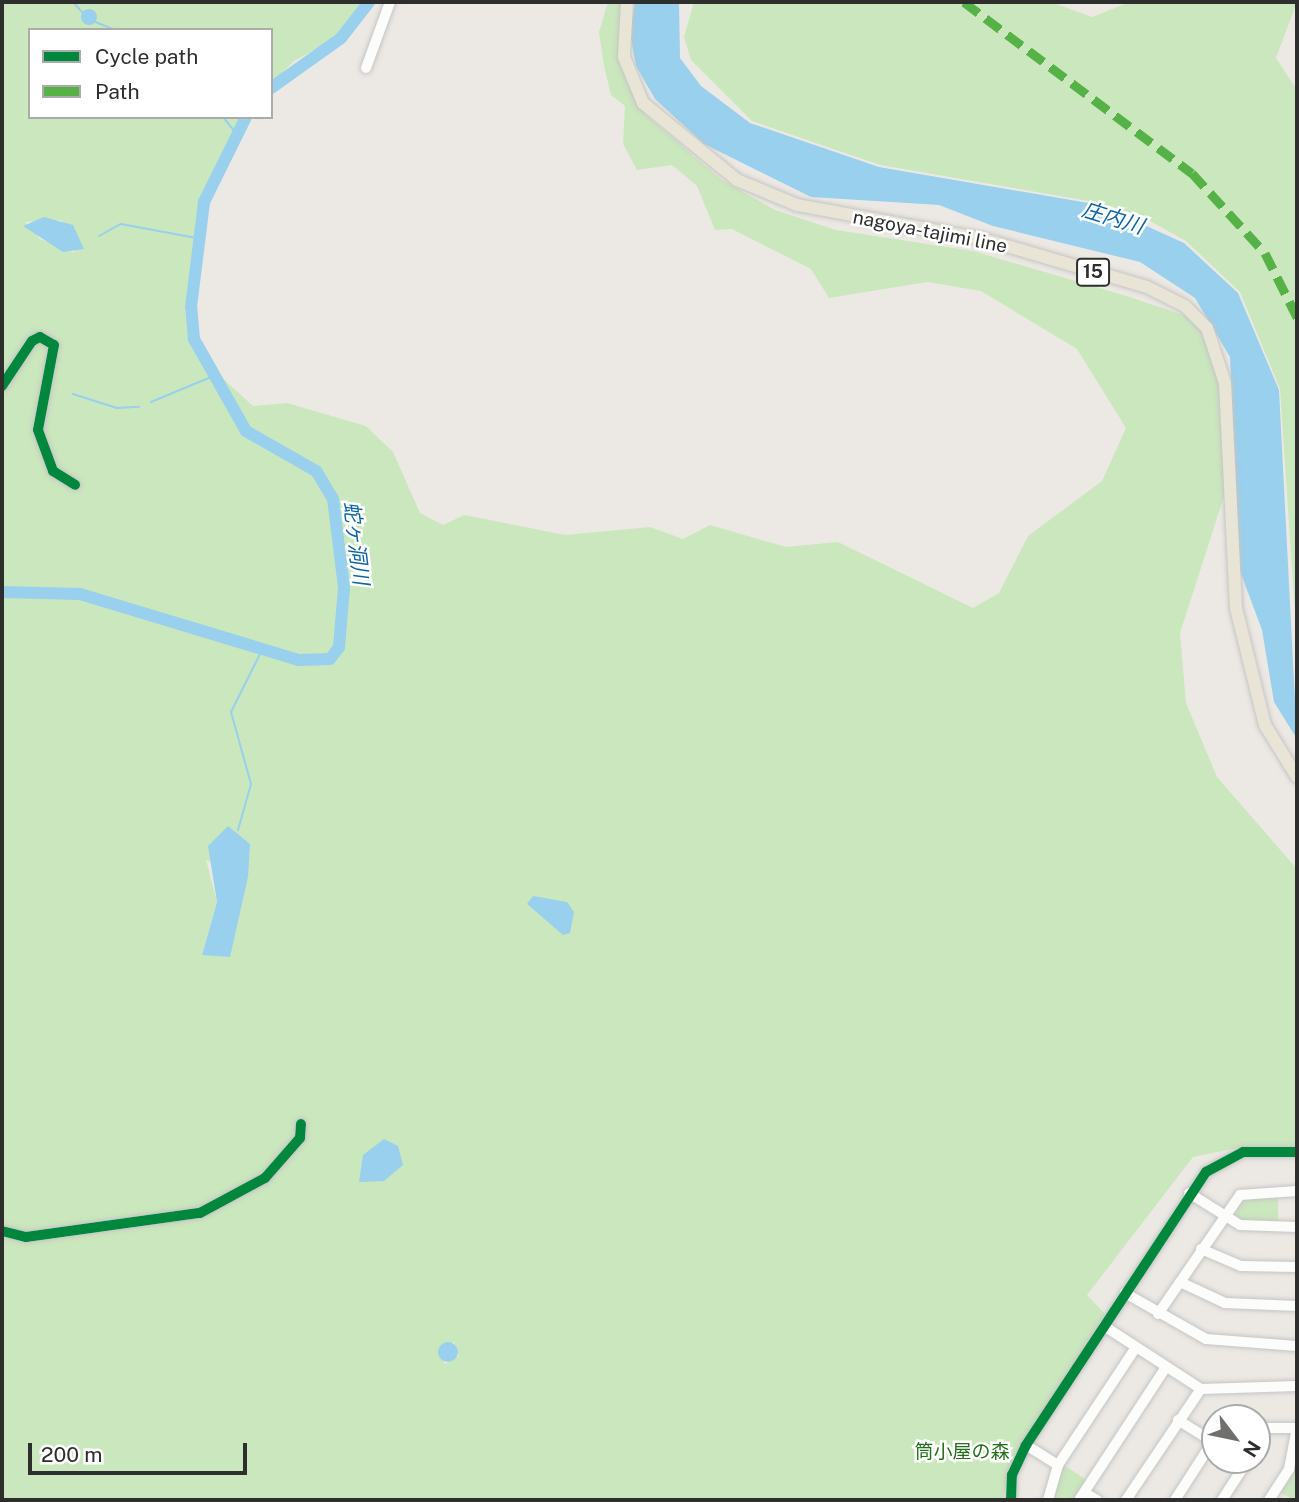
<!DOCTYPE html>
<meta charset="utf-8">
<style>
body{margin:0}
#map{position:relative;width:1299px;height:1502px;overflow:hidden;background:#ece9e4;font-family:"Public Sans","Noto Sans JP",sans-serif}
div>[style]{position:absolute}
.green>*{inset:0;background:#cbe7bd}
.water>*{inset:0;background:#98d0ed}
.round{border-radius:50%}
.stream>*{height:2px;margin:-1px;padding:0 1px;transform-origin:1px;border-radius:1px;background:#98d0ed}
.river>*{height:12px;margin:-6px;padding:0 6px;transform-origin:6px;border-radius:6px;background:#98d0ed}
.roads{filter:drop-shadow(0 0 2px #c5c5c5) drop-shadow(0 0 2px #c5c5c5)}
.minor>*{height:10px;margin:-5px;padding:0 5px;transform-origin:5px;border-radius:5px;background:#fcfcfb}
.major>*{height:12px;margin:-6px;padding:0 6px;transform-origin:6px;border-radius:6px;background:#e8e5d6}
.quiet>*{height:9px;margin-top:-4.5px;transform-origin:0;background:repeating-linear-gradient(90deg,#56b246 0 18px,transparent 0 27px)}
.cycleway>*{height:10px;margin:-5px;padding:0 5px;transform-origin:5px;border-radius:5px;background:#00873e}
span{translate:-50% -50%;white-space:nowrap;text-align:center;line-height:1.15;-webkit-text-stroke:5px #fff;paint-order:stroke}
.shield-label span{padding:2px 5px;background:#fff;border:2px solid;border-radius:5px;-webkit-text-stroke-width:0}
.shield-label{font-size:18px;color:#2e2e2e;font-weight:700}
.street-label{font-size:19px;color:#2e2e2e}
.park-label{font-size:19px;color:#256e1a}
.water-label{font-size:21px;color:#0c64a4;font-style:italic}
.frame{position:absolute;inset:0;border:4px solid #2e2e2e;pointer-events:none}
.legend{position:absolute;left:28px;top:28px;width:245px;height:91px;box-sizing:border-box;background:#fff;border:2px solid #ababab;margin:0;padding:9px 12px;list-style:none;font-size:21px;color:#2e2e2e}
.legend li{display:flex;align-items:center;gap:14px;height:35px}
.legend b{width:35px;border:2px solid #ababab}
.north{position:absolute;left:1201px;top:1404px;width:70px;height:70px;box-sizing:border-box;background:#fff;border:2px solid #ababab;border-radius:50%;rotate:122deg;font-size:19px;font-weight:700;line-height:28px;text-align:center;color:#2e2e2e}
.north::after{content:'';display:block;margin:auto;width:24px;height:32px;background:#706f6e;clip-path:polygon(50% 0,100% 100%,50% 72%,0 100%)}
.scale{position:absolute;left:28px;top:1443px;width:219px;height:32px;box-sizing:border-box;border:4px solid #2e2e2e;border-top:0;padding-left:9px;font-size:21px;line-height:24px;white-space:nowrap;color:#2e2e2e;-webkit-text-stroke:5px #fff;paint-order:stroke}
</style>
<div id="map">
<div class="green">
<div style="clip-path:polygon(evenodd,2px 2px,364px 2px,338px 37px,294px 61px,271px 84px,271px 30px,30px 30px,30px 117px,243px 117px,201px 197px,185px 308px,195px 353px,253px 406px,287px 403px,366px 426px,393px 452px,420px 513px,443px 525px,464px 515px,565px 535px,650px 527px,683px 539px,710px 525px,786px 547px,838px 542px,973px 608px,999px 593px,1028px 536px,1102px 481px,1126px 428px,1077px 349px,981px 291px,927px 282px,829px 298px,811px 269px,732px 229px,715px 230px,697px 186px,672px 165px,637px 170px,623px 144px,625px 106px,611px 95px,604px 66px,599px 32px,608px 2px,621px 2px,619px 60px,646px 115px,722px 180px,775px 210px,836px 230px,973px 251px,1130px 297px,1189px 317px,1210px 342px,1219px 366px,1226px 490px,1180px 633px,1186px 703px,1217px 777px,1297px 869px,1297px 1147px,1242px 1147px,1193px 1157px,1087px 1295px,1105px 1314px,1013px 1459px,1002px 1500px,2px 1500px,2px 2px,62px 220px,75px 253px,40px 239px,25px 222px,62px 220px,2px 2px,206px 860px,248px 877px,224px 956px,202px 954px,217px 902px,206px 860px,2px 2px,454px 1342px,459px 1356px,445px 1364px,439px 1350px,454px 1342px)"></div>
<div style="clip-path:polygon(694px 2px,1051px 2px,1092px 17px,1130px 2px,1297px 2px,1276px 58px,1297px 90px,1297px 643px,1280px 389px,1240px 292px,1186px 241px,1141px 216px,1100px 203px,880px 165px,752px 121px,691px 60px,684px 37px)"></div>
<div style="clip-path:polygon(1255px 1196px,1278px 1197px,1278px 1222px,1234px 1220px,1240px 1202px)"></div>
<div style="clip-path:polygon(1297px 1459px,1297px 1500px,1294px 1500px,1281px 1493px)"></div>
<div style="clip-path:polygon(1064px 1465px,1088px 1481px,1073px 1500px,1052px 1500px)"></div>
</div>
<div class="water">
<div style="clip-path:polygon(635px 2px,679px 2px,680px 58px,701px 86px,750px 123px,879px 167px,1100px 205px,1184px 243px,1238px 293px,1279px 390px,1297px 739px,1274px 702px,1262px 630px,1240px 571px,1230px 357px,1195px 298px,1140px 262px,993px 226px,939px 205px,811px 197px,704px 144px,655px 99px,636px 66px,630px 33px)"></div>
<div class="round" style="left:81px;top:9px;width:16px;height:16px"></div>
<div style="clip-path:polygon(44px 217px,73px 225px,84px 249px,63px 252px,23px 226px)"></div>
<div style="clip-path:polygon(228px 826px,250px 844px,248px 877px,230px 957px,202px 955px,217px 902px,208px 846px)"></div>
<div style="clip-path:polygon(533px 896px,567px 902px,574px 912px,570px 933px,563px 935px,527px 904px)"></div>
<div style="clip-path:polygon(384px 1139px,398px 1146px,403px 1165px,384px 1181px,359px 1182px,363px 1155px)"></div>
<div class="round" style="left:438px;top:1342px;width:20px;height:20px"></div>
</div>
<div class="stream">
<div style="left:73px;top:2px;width:15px;rotate:48deg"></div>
<div style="left:93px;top:21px;width:24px;rotate:22deg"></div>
<div style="left:223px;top:117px;width:21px;rotate:51deg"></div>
<div style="left:99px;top:236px;width:25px;rotate:-29deg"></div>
<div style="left:121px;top:224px;width:82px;rotate:10.5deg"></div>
<div style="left:73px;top:394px;width:46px;rotate:17.7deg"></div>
<div style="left:117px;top:408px;width:22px;rotate:-3deg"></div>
<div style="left:151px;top:402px;width:65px;rotate:-22.6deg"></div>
<div style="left:238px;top:830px;width:48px;rotate:-74.2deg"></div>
<div style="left:251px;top:784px;width:75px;rotate:-105.5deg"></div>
<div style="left:231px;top:712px;width:67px;rotate:-63.4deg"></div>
</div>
<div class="river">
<div style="left:271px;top:88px;width:86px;rotate:-35.5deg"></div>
<div style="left:341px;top:38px;width:46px;rotate:-52.1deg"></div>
<div style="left:2px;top:592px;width:78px;rotate:1.5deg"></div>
<div style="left:80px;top:594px;width:229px;rotate:16.8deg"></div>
<div style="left:299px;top:660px;width:31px;rotate:-2deg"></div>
<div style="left:330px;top:659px;width:15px;rotate:-53deg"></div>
<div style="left:339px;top:647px;width:60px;rotate:-85.2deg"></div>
<div style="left:344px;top:587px;width:89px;rotate:-97.1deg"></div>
<div style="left:333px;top:499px;width:33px;rotate:-121deg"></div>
<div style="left:316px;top:471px;width:81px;rotate:-150.3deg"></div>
<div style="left:246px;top:431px;width:106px;rotate:-119.5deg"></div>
<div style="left:194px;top:339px;width:32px;rotate:-95deg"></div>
<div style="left:191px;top:307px;width:106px;rotate:-82.9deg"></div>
<div style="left:204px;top:202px;width:95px;rotate:-63.7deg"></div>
</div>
<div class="roads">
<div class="minor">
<div style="left:366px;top:68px;width:70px;rotate:-70deg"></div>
<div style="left:2px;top:386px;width:54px;rotate:-56.3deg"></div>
<div style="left:32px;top:341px;width:9px;rotate:-27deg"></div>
<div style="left:40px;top:337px;width:16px;rotate:30deg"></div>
<div style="left:54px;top:345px;width:86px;rotate:100.7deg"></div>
<div style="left:38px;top:430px;width:44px;rotate:69.9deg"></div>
<div style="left:53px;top:471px;width:26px;rotate:32deg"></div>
<div style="left:1189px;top:1193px;width:60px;rotate:32.1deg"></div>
<div style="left:1240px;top:1225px;width:57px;rotate:2deg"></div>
<div style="left:2px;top:1231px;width:25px;rotate:14deg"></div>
<div style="left:26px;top:1237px;width:176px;rotate:-7.9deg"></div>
<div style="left:200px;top:1213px;width:74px;rotate:-28.3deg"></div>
<div style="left:265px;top:1178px;width:53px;rotate:-48.8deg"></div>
<div style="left:300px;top:1138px;width:14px;rotate:-86deg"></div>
<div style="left:1201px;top:1249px;width:43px;rotate:23deg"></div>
<div style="left:1241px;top:1266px;width:56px;rotate:1deg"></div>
<div style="left:1180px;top:1282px;width:50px;rotate:25deg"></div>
<div style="left:1225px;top:1303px;width:72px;rotate:2.4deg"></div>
<div style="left:1125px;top:1293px;width:93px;rotate:29.6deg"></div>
<div style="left:1206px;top:1339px;width:91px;rotate:4.4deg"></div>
<div style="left:1158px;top:1314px;width:145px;rotate:-55.4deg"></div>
<div style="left:1240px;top:1195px;width:57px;rotate:-4deg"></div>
<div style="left:1104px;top:1326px;width:116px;rotate:33deg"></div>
<div style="left:1178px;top:1420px;width:41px;rotate:32.2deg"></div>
<div style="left:1257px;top:1428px;width:38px"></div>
<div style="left:1026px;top:1445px;width:38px;rotate:32deg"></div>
<div style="left:1085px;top:1493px;width:14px;rotate:30deg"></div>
<div style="left:1011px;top:1500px;width:25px;rotate:-88deg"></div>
<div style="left:1012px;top:1475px;width:33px;rotate:-65deg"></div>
<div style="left:1026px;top:1445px;width:327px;rotate:-56.6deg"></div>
<div style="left:1206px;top:1172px;width:42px;rotate:-28.4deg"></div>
<div style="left:1243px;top:1152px;width:54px"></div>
<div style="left:1048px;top:1500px;width:36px;rotate:-74deg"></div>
<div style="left:1058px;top:1465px;width:141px;rotate:-56.5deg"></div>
<div style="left:1079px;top:1500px;width:159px;rotate:-56.8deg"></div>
<div style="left:1126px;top:1500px;width:134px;rotate:-56deg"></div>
<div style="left:1201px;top:1389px;width:96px;rotate:-1.8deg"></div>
<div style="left:1175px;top:1500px;width:74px;rotate:-57.2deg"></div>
<div style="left:1222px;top:1500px;width:48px;rotate:-57deg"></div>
<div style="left:1269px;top:1500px;width:37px;rotate:-57deg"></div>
<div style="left:1289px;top:1469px;width:42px;rotate:-79deg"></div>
</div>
<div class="major">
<div style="left:627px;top:2px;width:55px;rotate:93.1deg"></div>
<div style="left:624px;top:57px;width:50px;rotate:67.6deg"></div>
<div style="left:643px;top:103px;width:122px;rotate:39.3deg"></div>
<div style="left:737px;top:180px;width:65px;rotate:22.6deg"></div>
<div style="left:797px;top:205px;width:189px;rotate:10.4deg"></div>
<div style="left:983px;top:239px;width:171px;rotate:16.3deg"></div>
<div style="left:1147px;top:287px;width:42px;rotate:26.6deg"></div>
<div style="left:1185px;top:306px;width:31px;rotate:45deg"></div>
<div style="left:1207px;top:328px;width:58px;rotate:71.9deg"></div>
<div style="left:1225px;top:383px;width:225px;rotate:87.2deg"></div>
<div style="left:1236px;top:608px;width:121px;rotate:76.1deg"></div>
<div style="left:1265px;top:725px;width:61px;rotate:58.4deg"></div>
</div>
</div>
<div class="quiet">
<div style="left:964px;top:2px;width:285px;rotate:36.9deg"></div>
<div style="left:1192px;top:173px;width:108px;rotate:47.6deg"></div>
<div style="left:1265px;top:253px;width:72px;rotate:63.4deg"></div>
</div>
<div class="cycleway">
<div style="left:2px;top:386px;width:54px;rotate:-56.3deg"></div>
<div style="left:32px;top:341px;width:9px;rotate:-27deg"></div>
<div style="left:40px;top:337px;width:16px;rotate:30deg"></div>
<div style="left:54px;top:345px;width:86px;rotate:100.7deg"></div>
<div style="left:38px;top:430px;width:44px;rotate:69.9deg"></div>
<div style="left:53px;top:471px;width:26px;rotate:32deg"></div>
<div style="left:2px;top:1231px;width:25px;rotate:14deg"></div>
<div style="left:26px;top:1237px;width:176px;rotate:-7.9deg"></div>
<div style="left:200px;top:1213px;width:74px;rotate:-28.3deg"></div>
<div style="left:265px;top:1178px;width:53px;rotate:-48.8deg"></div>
<div style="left:300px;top:1138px;width:14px;rotate:-86deg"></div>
<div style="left:1011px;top:1500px;width:25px;rotate:-88deg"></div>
<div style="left:1012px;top:1475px;width:33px;rotate:-65deg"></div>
<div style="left:1026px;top:1445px;width:327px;rotate:-56.6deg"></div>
<div style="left:1206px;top:1172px;width:42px;rotate:-28.4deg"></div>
<div style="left:1243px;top:1152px;width:54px"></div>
</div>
<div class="shield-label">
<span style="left:1093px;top:272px">15</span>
</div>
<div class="street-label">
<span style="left:930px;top:232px;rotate:11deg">nagoya-tajimi line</span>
</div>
<div class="park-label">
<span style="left:962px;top:1452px">筒小屋の森</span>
</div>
<div class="water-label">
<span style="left:1113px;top:218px;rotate:17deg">庄内川</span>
<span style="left:356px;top:543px;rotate:83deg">蛇ヶ洞川</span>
</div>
<div class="frame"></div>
<ul class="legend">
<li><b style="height:9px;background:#00873e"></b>Cycle path</li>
<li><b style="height:9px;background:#56b246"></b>Path</li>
</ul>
<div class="north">N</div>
<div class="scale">200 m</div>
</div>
